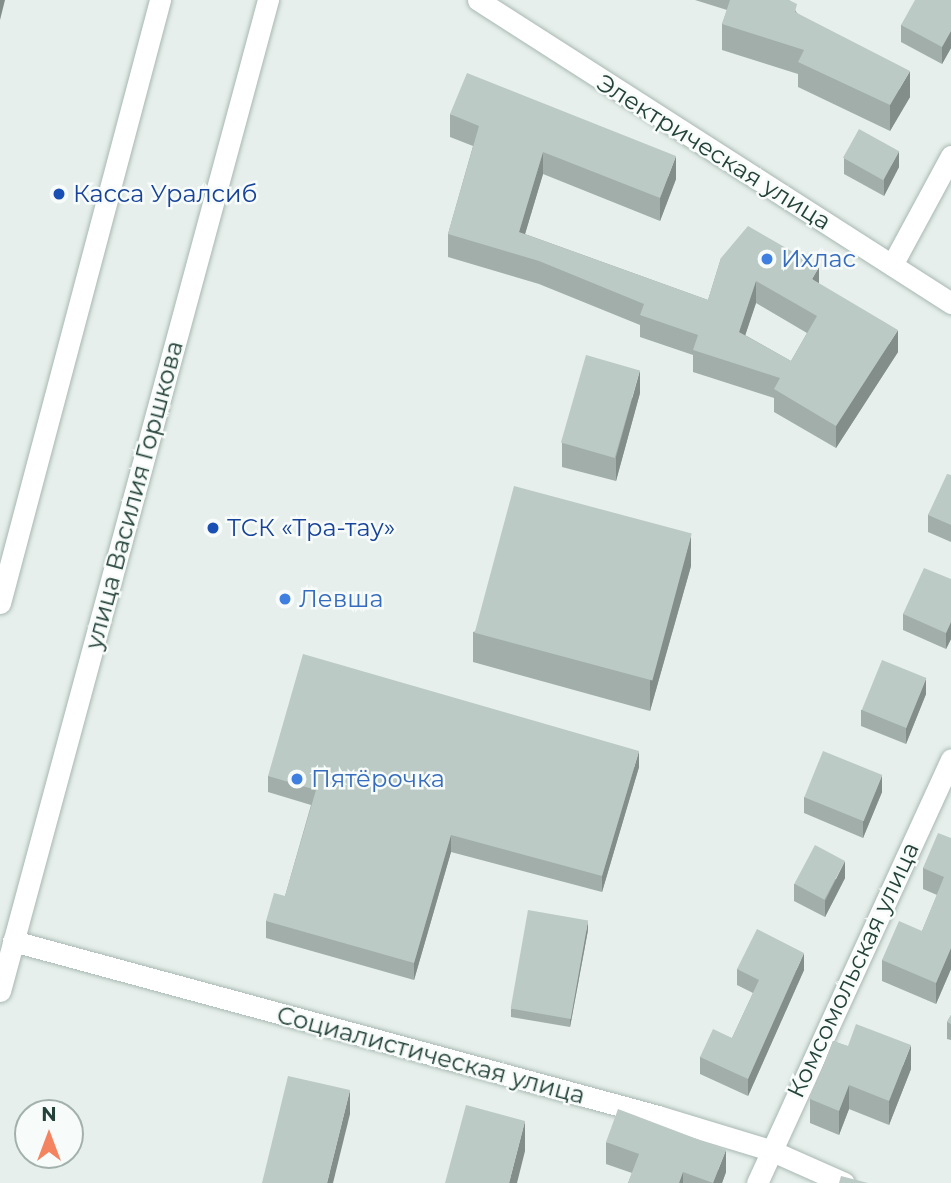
<!DOCTYPE html>
<meta charset="utf-8">
<style>
body{margin:0}
#map{position:relative;width:951px;height:1183px;overflow:hidden;background:#e6efeb;font-family:Montserrat,sans-serif}
div>[style]{position:absolute}
.roads{filter:drop-shadow(0 0 2px #a8b8b2) drop-shadow(0 0 2px #a8b8b2)}
.minor>*{height:21px;margin:-10.5px;padding:0 10.5px;transform-origin:10.5px;border-radius:10.5px;background:#fff}
.secondary>*{height:21px;margin:-10.5px;padding:0 10.5px;transform-origin:10.5px;border-radius:10.5px;background:#fff}
.wall>*{inset:0;background:#a1aea9}
.shaded-wall>*{inset:0;background:#838d89}
.building>*{inset:0;background:#bbcac4;transform-origin:0 0}
.dots>*{width:19px;height:19px;translate:-50% -50%;box-sizing:border-box;border:4px solid #f7fbf9;border-radius:50%}
span{translate:-50% -50%;white-space:nowrap;text-align:center;line-height:1.15;-webkit-text-stroke:5px #f7fbf9;paint-order:stroke}
.street-label{font-size:24px;color:#24423a}
.transit-label{font-size:24px;color:#164399}
.left{translate:0 -50%;text-align:left}
.shop-label{font-size:24px;color:#366cbe}
.north{position:absolute;left:14px;top:1099px;width:70px;height:70px;box-sizing:border-box;background:#f7fbf9;border:2px solid #a3b1ad;border-radius:50%;rotate:0deg;font-size:19px;font-weight:700;line-height:28px;text-align:center;color:#24423a}
.north::after{content:'';display:block;margin:auto;width:24px;height:32px;background:#f4845f;clip-path:polygon(50% 0,100% 100%,50% 72%,0 100%)}
</style>
<div id="map">
<div class="roads">
<div class="minor">
<div style="left:892px;top:265px;width:124px;rotate:-61.6deg"></div>
<div style="left:13px;top:941px;width:668px;rotate:15.18deg"></div>
<div style="left:658px;top:1116px;width:117px;rotate:16.9deg"></div>
<div style="left:770px;top:1150px;width:81px;rotate:24deg"></div>
<div style="left:757px;top:1183px;width:466px;rotate:-65.4deg"></div>
</div>
<div class="secondary">
<div style="left:478px;top:0;width:562px;rotate:32.64deg"></div>
<div style="left:0;top:603px;width:624px;rotate:-75.14deg"></div>
<div style="left:0;top:991px;width:1027px;rotate:-74.87deg"></div>
</div>
</div>
<div class="wall">
<div style="clip-path:polygon(695px 0,789px 0,797px 13px,910px 97px,890px 131px,798px 87px,798px 74px,722px 50px,722px 24px,727px 10px)"></div>
<div style="clip-path:polygon(951px 0,951px 48px,942px 64px,901px 42px,901px 25px)"></div>
<div style="clip-path:polygon(evenodd,450px 114px,676px 179px,660px 221px,543px 174px,525px 234px,708px 300px,721px 258px,819px 284px,898px 352px,836px 448px,774px 412px,774px 398px,693px 372px,693px 355px,640px 337px,640px 325px,539px 284px,448px 257px,448px 234px,473px 146px,450px 137px,450px 114px,756px 303px,807px 333px,791px 361px,745px 335px,756px 303px)"></div>
<div style="clip-path:polygon(844px 158px,899px 167px,884px 196px,844px 174px)"></div>
<div style="clip-path:polygon(640px 393px,616px 481px,562px 467px,562px 443px)"></div>
<div style="clip-path:polygon(951px 475px,951px 542px,928px 532px,928px 515px)"></div>
<div style="clip-path:polygon(691px 566px,650px 711px,473px 662px,473px 632px)"></div>
<div style="clip-path:polygon(951px 579px,951px 639px,946px 649px,903px 630px,903px 614px)"></div>
<div style="clip-path:polygon(926px 694px,906px 744px,861px 726px,861px 710px)"></div>
<div style="clip-path:polygon(639px 767px,602px 892px,451px 852px,414px 980px,266px 938px,266px 921px,285px 896px,311px 805px,268px 792px,268px 776px)"></div>
<div style="clip-path:polygon(882px 792px,863px 838px,804px 813px,804px 797px)"></div>
<div style="clip-path:polygon(951px 838px,951px 969px,936px 1004px,882px 981px,882px 960px,922px 931px,937px 895px,923px 889px,923px 868px)"></div>
<div style="clip-path:polygon(845px 878px,825px 917px,794px 901px,794px 884px)"></div>
<div style="clip-path:polygon(588px 930px,570px 1027px,511px 1017px,511px 1009px)"></div>
<div style="clip-path:polygon(737px 969px,804px 970px,748px 1096px,700px 1074px,700px 1057px,732px 1038px,753px 993px,737px 985px)"></div>
<div style="clip-path:polygon(951px 1015px,951px 1040px,947px 1039px,947px 1022px)"></div>
<div style="clip-path:polygon(833px 1041px,911px 1069px,889px 1125px,849px 1109px,839px 1135px,810px 1123px,810px 1099px)"></div>
<div style="clip-path:polygon(606px 1142px,726px 1172px,722px 1183px,628px 1183px,632px 1173px,606px 1164px)"></div>
</div>
<div class="shaded-wall">
<div style="clip-path:polygon(0 0,5px 0,0 20px)"></div>
<div style="clip-path:polygon(951px 31px,951px 48px,942px 64px,942px 47px)"></div>
<div style="clip-path:polygon(910px 71px,910px 97px,890px 131px,890px 105px)"></div>
<div style="clip-path:polygon(899px 151px,899px 167px,884px 196px,884px 179px)"></div>
<div style="clip-path:polygon(543px 152px,543px 174px,519px 254px,519px 232px)"></div>
<div style="clip-path:polygon(676px 156px,676px 179px,660px 221px,660px 198px)"></div>
<div style="clip-path:polygon(819px 267px,819px 289px,812px 279px)"></div>
<div style="clip-path:polygon(756px 281px,756px 303px,739px 354px,739px 332px)"></div>
<div style="clip-path:polygon(898px 330px,898px 352px,836px 448px,836px 426px)"></div>
<div style="clip-path:polygon(640px 370px,640px 393px,616px 481px,616px 457px)"></div>
<div style="clip-path:polygon(691px 535px,691px 566px,650px 711px,650px 681px)"></div>
<div style="clip-path:polygon(951px 622px,951px 639px,946px 649px,946px 633px)"></div>
<div style="clip-path:polygon(926px 678px,926px 694px,906px 744px,906px 728px)"></div>
<div style="clip-path:polygon(639px 751px,639px 767px,602px 892px,602px 876px)"></div>
<div style="clip-path:polygon(882px 775px,882px 792px,863px 838px,863px 821px)"></div>
<div style="clip-path:polygon(451px 835px,451px 852px,414px 980px,414px 963px)"></div>
<div style="clip-path:polygon(845px 861px,845px 878px,825px 917px,825px 901px)"></div>
<div style="clip-path:polygon(588px 921px,588px 930px,570px 1027px,570px 1019px)"></div>
<div style="clip-path:polygon(951px 948px,951px 969px,936px 1004px,936px 983px)"></div>
<div style="clip-path:polygon(804px 953px,804px 970px,748px 1096px,748px 1079px)"></div>
<div style="clip-path:polygon(911px 1045px,911px 1069px,889px 1125px,889px 1101px)"></div>
<div style="clip-path:polygon(849px 1085px,849px 1109px,839px 1135px,839px 1111px)"></div>
<div style="clip-path:polygon(350px 1090px,350px 1114px,333px 1183px,327px 1183px)"></div>
<div style="clip-path:polygon(525px 1121px,525px 1151px,517px 1183px,509px 1183px)"></div>
<div style="clip-path:polygon(726px 1150px,726px 1172px,722px 1183px,713px 1183px)"></div>
<div style="clip-path:polygon(683px 1172px,683px 1183px,679px 1183px)"></div>
</div>
<div class="building">
<div style="clip-path:polygon(730px 0,789px 0,797px 4px,795px 12px,910px 71px,890px 105px,798px 62px,804px 50px,722px 24px)"></div>
<div style="clip-path:polygon(915px 0,951px 0,951px 31px,942px 47px,901px 25px)"></div>
<div style="clip-path:polygon(evenodd,467px 73px,676px 156px,660px 198px,543px 152px,519px 232px,708px 300px,721px 258px,748px 226px,819px 267px,812px 279px,898px 330px,836px 426px,774px 389px,780px 378px,693px 350px,698px 335px,640px 315px,644px 304px,539px 261px,448px 234px,479px 126px,450px 114px,467px 73px,756px 281px,817px 316px,791px 361px,739px 332px,756px 281px)"></div>
<div style="left:859px;top:129px;width:46px;height:33px;rotate:29deg"></div>
<div style="left:586px;top:355px;width:56px;height:91px;rotate:16deg"></div>
<div style="clip-path:polygon(947px 474px,951px 475px,951px 525px,928px 515px)"></div>
<div style="left:514px;top:486px;width:184px;height:152px;rotate:15deg"></div>
<div style="clip-path:polygon(924px 568px,951px 579px,951px 622px,946px 633px,903px 614px)"></div>
<div style="clip-path:polygon(303px 654px,639px 751px,602px 876px,451px 835px,414px 963px,266px 921px,274px 893px,285px 896px,316px 790px,268px 776px)"></div>
<div style="left:882px;top:660px;width:48px;height:54px;rotate:22deg"></div>
<div style="left:823px;top:751px;width:64px;height:50px;rotate:22deg"></div>
<div style="clip-path:polygon(938px 833px,951px 838px,951px 948px,936px 983px,882px 960px,899px 921px,922px 931px,944px 877px,923px 868px)"></div>
<div style="left:815px;top:845px;width:34px;height:44px;rotate:28deg"></div>
<div style="left:528px;top:910px;width:61px;height:100px;rotate:10deg"></div>
<div style="clip-path:polygon(757px 929px,804px 953px,748px 1079px,700px 1057px,713px 1029px,732px 1038px,759px 980px,737px 969px)"></div>
<div style="clip-path:polygon(951px 1015px,951px 1024px,947px 1022px)"></div>
<div style="clip-path:polygon(856px 1024px,911px 1045px,889px 1101px,849px 1085px,839px 1111px,810px 1099px,833px 1041px,848px 1046px)"></div>
<div style="clip-path:polygon(288px 1076px,350px 1090px,327px 1183px,262px 1183px)"></div>
<div style="clip-path:polygon(466px 1105px,525px 1121px,509px 1183px,445px 1183px)"></div>
<div style="clip-path:polygon(618px 1109px,726px 1150px,713px 1183px,683px 1172px,679px 1183px,628px 1183px,639px 1154px,606px 1142px)"></div>
<div style="clip-path:polygon(841px 1176px,868px 1183px,839px 1183px)"></div>
</div>
<div class="dots">
<div style="left:59px;top:194px;background:#1a4fb4"></div>
<div style="left:767px;top:259px;background:#3f7fe0"></div>
<div style="left:213px;top:528px;background:#1a4fb4"></div>
<div style="left:285px;top:599px;background:#3f7fe0"></div>
<div style="left:297px;top:779px;background:#3f7fe0"></div>
</div>
<div class="street-label">
<span style="left:714px;top:152px;rotate:32deg">Электрическая улица</span>
<span style="left:134px;top:495px;rotate:-75deg">улица Василия Горшкова</span>
<span style="left:853px;top:970px;rotate:-65deg">Комсомольская улица</span>
<span style="left:431px;top:1055px;rotate:15deg">Социалистическая улица</span>
</div>
<div class="transit-label">
<span class="left" style="left:73px;top:194px">Касса Уралсиб</span>
<span class="left" style="left:227px;top:528px">ТСК «Тра-тау»</span>
</div>
<div class="shop-label">
<span class="left" style="left:781px;top:259px">Ихлас</span>
<span class="left" style="left:299px;top:599px">Левша</span>
<span class="left" style="left:311px;top:779px">Пятёрочка</span>
</div>
<div class="north">N</div>
</div>
